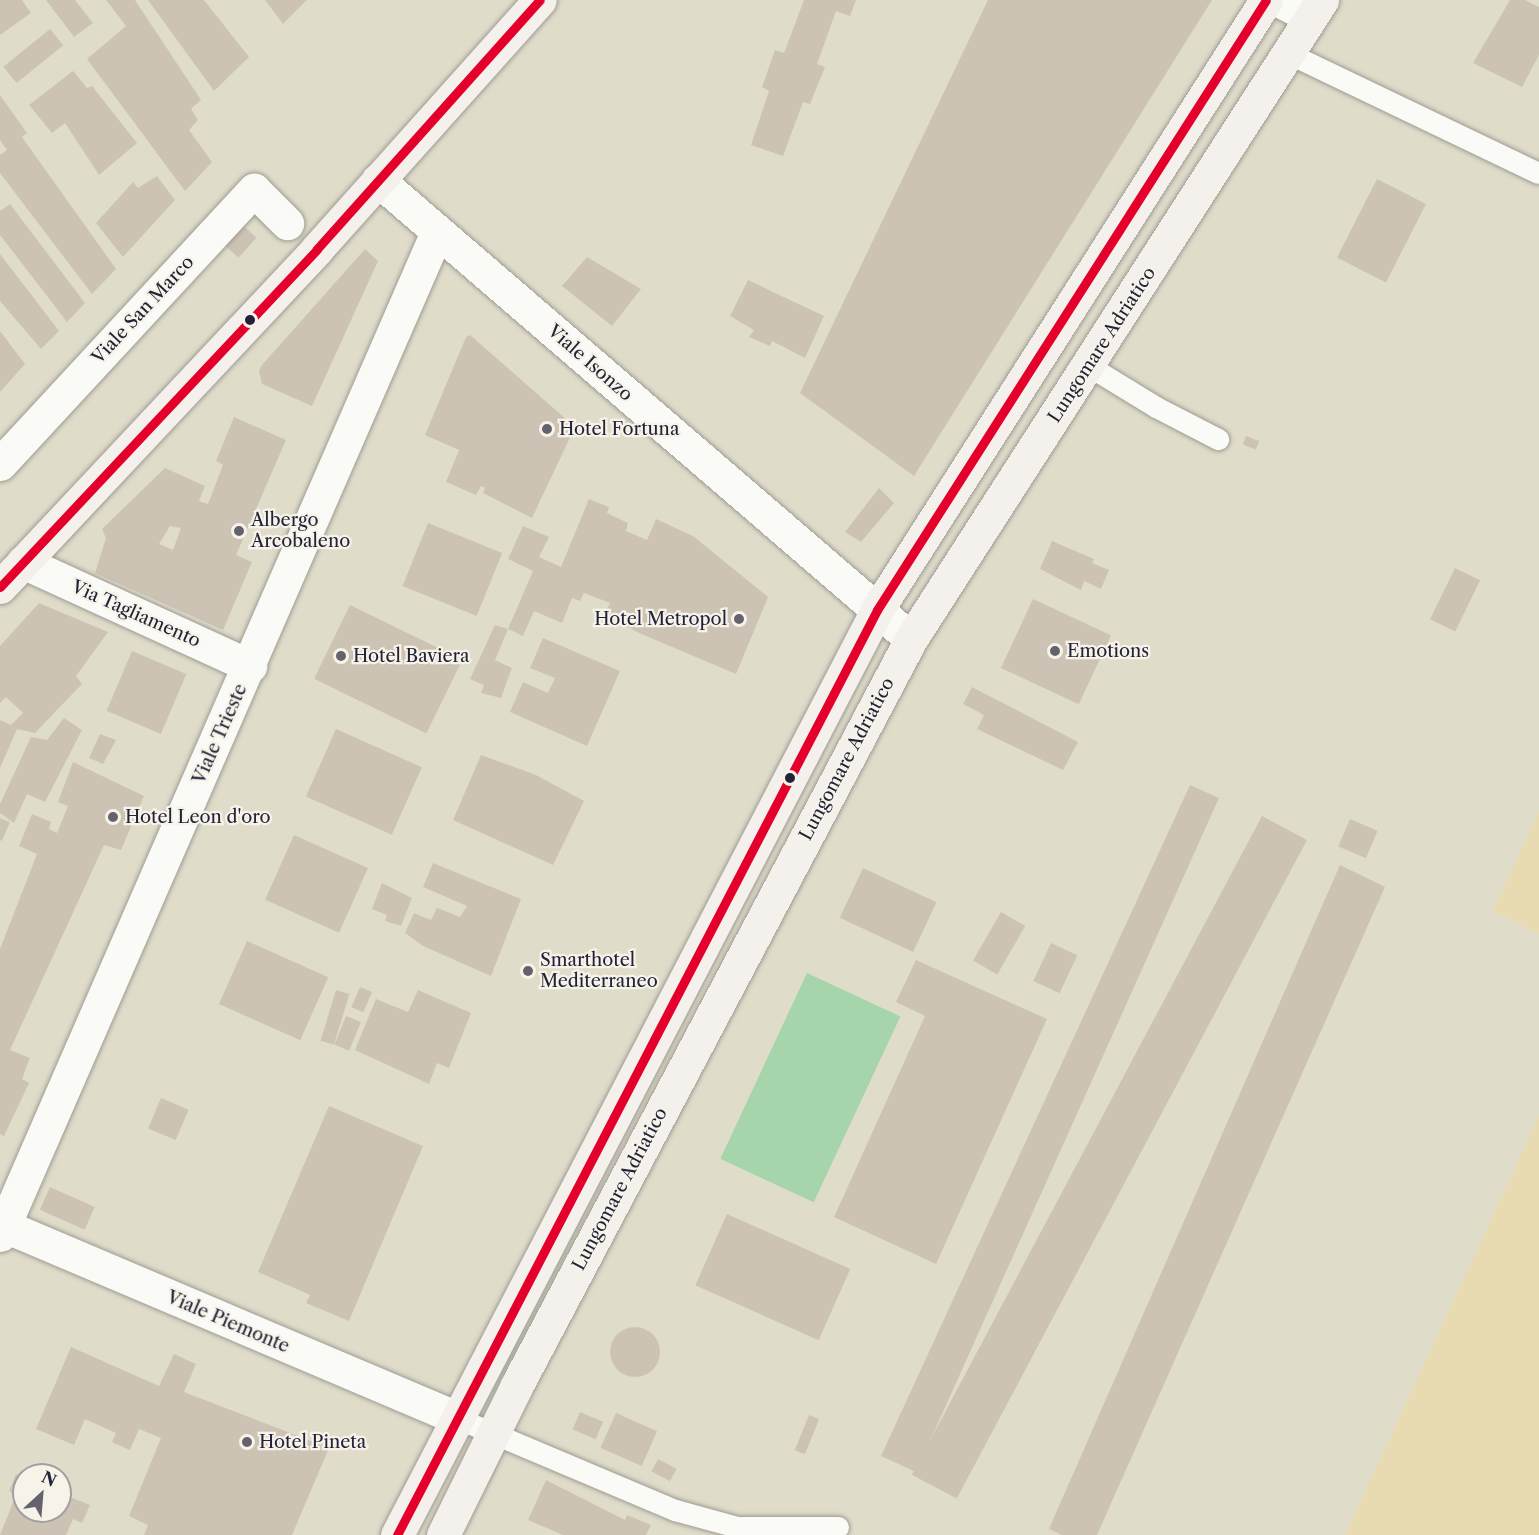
<!DOCTYPE html>
<style>
body{margin:0}
#map{position:relative;width:1539px;height:1535px;overflow:hidden;background:#e0dcca;font-family:"Libre Caslon Text",serif}
div>[style]{position:absolute}
.green>*{inset:0;background:#a6d4ab;transform-origin:0 0}
.sand>*{inset:0;background:#e8dbb2}
.building>*{inset:0;background:#cdc3b4;transform-origin:0 0}
.round{border-radius:50%}
.roads{filter:drop-shadow(0 0 2px #9e9c94) drop-shadow(0 0 2px #9e9c94)}
.lane>*{height:21px;margin:-10.5px;padding:0 10.5px;transform-origin:10.5px;border-radius:10.5px;background:#fafaf7}
.street>*{height:33px;margin:-16.5px;padding:0 16.5px;transform-origin:16.5px;border-radius:16.5px;background:#fafaf7}
.secondary>*{height:33px;margin:-16.5px;padding:0 16.5px;transform-origin:16.5px;border-radius:16.5px;background:#f4f1ed}
.bus-1>*{height:9px;margin:-4.5px;padding:0 4.5px;transform-origin:4.5px;border-radius:4.5px;background:#e4002b}
.dots>*{width:16px;height:16px;translate:-50% -50%;box-sizing:border-box;border:3px solid #f7f3e8;border-radius:50%}
span{translate:-50% -50%;white-space:nowrap;text-align:center;line-height:1.15;-webkit-text-stroke:4.5px #f7f3e8;paint-order:stroke}
.street-label{font-size:18px;color:#22223b}
.poi-label{font-size:18px;color:#22223b}
.left{translate:0 -50%;text-align:left}
.right{translate:-100% -50%;text-align:right}
.north{position:absolute;left:12px;top:1463px;width:60px;height:60px;box-sizing:border-box;background:#f7f3e8;border:2px solid #a29fa3;border-radius:50%;rotate:26deg;font-size:16px;font-weight:700;line-height:24px;text-align:center;color:#22223b}
.north::after{content:'';display:block;margin:auto;width:21px;height:27px;background:#64636d;clip-path:polygon(50% 0,100% 100%,50% 72%,0 100%)}
</style>
<div id="map">
<div class="green">
<div style="left:807px;top:973px;width:103px;height:205px;rotate:25deg"></div>
</div>
<div class="sand">
<div style="clip-path:polygon(1539px 812px,1539px 934px,1493px 911px)"></div>
<div style="clip-path:polygon(1539px 1116px,1539px 1535px,1345px 1535px)"></div>
</div>
<div class="building">
<div style="clip-path:polygon(0 0,22px 0,31px 13px,0 35px)"></div>
<div style="clip-path:polygon(46px 0,75px 0,93px 23px,74px 37px)"></div>
<div style="clip-path:polygon(106px 0,135px 0,201px 100px,191px 109px,198px 120px,189px 130px,212px 162px,185px 191px,87px 59px,126px 26px)"></div>
<div style="clip-path:polygon(148px 0,204px 0,249px 57px,214px 91px)"></div>
<div style="clip-path:polygon(265px 0,307px 0,283px 24px)"></div>
<div style="clip-path:polygon(804px 0,856px 0,850px 16px,836px 11px,817px 64px,825px 67px,810px 104px,803px 102px,783px 156px,751px 145px,769px 91px,762px 87px,775px 50px,784px 53px)"></div>
<div style="clip-path:polygon(988px 0,1212px 0,914px 476px,800px 393px)"></div>
<div style="clip-path:polygon(1510px 0,1525px 0,1539px 7px,1539px 55px,1522px 87px,1473px 63px)"></div>
<div style="left:50px;top:29px;width:21px;height:60px;rotate:51deg"></div>
<div style="clip-path:polygon(73px 71px,87px 88px,92px 86px,137px 143px,99px 175px,65px 123px,52px 133px,29px 105px)"></div>
<div style="clip-path:polygon(0 95px,27px 133px,22px 137px,116px 269px,92px 294px,0 173px,0 155px,7px 150px,0 140px)"></div>
<div style="clip-path:polygon(157px 176px,175px 200px,123px 257px,96px 223px,133px 182px,138px 188px)"></div>
<div style="left:1377px;top:179px;width:55px;height:88px;rotate:27deg"></div>
<div style="clip-path:polygon(10px 204px,85px 303px,67px 322px,0 235px,0 211px)"></div>
<div style="left:238px;top:221px;width:25px;height:27px;rotate:42deg"></div>
<div style="clip-path:polygon(365px 249px,378px 261px,312px 406px,262px 384px,259px 371px,262px 365px)"></div>
<div style="clip-path:polygon(0 254px,59px 331px,41px 349px,0 301px)"></div>
<div style="clip-path:polygon(587px 257px,641px 289px,612px 326px,562px 286px)"></div>
<div style="clip-path:polygon(748px 280px,824px 316px,805px 358px,772px 341px,770px 346px,749px 337px,754px 330px,730px 316px)"></div>
<div style="clip-path:polygon(0 331px,25px 364px,0 392px)"></div>
<div style="clip-path:polygon(470px 335px,575px 427px,532px 518px,483px 493px,485px 488px,481px 486px,476px 495px,446px 482px,459px 450px,425px 435px,466px 337px)"></div>
<div style="clip-path:polygon(evenodd,234px 417px,286px 440px,236px 555px,252px 562px,223px 630px,95px 573px,106px 538px,102px 529px,165px 468px,205px 486px,199px 501px,208px 504px,223px 465px,216px 461px,234px 417px,170px 526px,181px 528px,173px 550px,159px 544px,170px 526px)"></div>
<div style="left:1246px;top:436px;width:14px;height:9px;rotate:21deg"></div>
<div style="clip-path:polygon(879px 488px,894px 503px,861px 542px,845px 532px)"></div>
<div style="clip-path:polygon(589px 499px,609px 507px,607px 513px,628px 523px,626px 531px,647px 540px,656px 519px,693px 536px,768px 597px,736px 674px,639px 633px,605px 614px,610px 603px,584px 593px,580px 601px,572px 598px,562px 623px,534px 611px,523px 636px,508px 629px,533px 571px,508px 559px,523px 526px,549px 537px,539px 557px,561px 567px)"></div>
<div style="left:428px;top:523px;width:80px;height:68px;rotate:22deg"></div>
<div style="clip-path:polygon(1052px 541px,1094px 559px,1092px 563px,1109px 570px,1101px 589px,1084px 581px,1081px 590px,1040px 569px)"></div>
<div style="left:1455px;top:568px;width:28px;height:57px;rotate:26deg"></div>
<div style="left:1033px;top:599px;width:86px;height:76px;rotate:25deg"></div>
<div style="clip-path:polygon(39px 603px,108px 632px,76px 676px,82px 684px,35px 733px,17px 729px,0 768px,0 720px,11px 725px,23px 713px,6px 697px,0 703px,0 646px)"></div>
<div style="left:350px;top:605px;width:125px;height:82px;rotate:26deg"></div>
<div style="clip-path:polygon(495px 625px,508px 629px,495px 660px,512px 668px,501px 698px,481px 693px,484px 685px,470px 679px)"></div>
<div style="clip-path:polygon(543px 638px,620px 671px,587px 746px,510px 712px,523px 682px,548px 693px,555px 678px,530px 668px)"></div>
<div style="left:132px;top:651px;width:59px;height:65px;rotate:23deg"></div>
<div style="clip-path:polygon(972px 687px,1078px 742px,1063px 770px,977px 729px,984px 715px,963px 704px)"></div>
<div style="clip-path:polygon(64px 718px,82px 730px,45px 802px,27px 794px,14px 823px,0 813px,0 804px,31px 737px,47px 740px)"></div>
<div style="left:336px;top:729px;width:94px;height:74px;rotate:24deg"></div>
<div style="clip-path:polygon(100px 734px,116px 740px,103px 764px,89px 758px)"></div>
<div style="clip-path:polygon(481px 755px,536px 775px,584px 801px,553px 865px,453px 820px)"></div>
<div style="clip-path:polygon(73px 762px,144px 796px,121px 850px,104px 845px,10px 1050px,30px 1058px,22px 1079px,29px 1083px,4px 1136px,0 1134px,0 949px,37px 854px,19px 846px,32px 814px,51px 822px,49px 829px,57px 833px,68px 806px,58px 802px)"></div>
<div style="clip-path:polygon(1190px 785px,1219px 798px,916px 1472px,881px 1456px)"></div>
<div style="left:1262px;top:816px;width:51px;height:746px;rotate:28deg"></div>
<div style="clip-path:polygon(0 818px,10px 822px,2px 841px,0 840px)"></div>
<div style="left:1350px;top:819px;width:30px;height:30px;rotate:23deg"></div>
<div style="left:294px;top:835px;width:81px;height:71px;rotate:24deg"></div>
<div style="clip-path:polygon(433px 863px,521px 899px,491px 976px,423px 946px,405px 933px,414px 913px,431px 920px,437px 908px,460px 917px,467px 906px,423px 887px)"></div>
<div style="clip-path:polygon(1340px 865px,1385px 887px,1097px 1535px,1062px 1535px,1049px 1529px)"></div>
<div style="left:863px;top:868px;width:81px;height:55px;rotate:25deg"></div>
<div style="clip-path:polygon(382px 883px,412px 898px,401px 926px,385px 921px,387px 915px,372px 909px)"></div>
<div style="left:1001px;top:912px;width:28px;height:56px;rotate:30deg"></div>
<div style="left:247px;top:941px;width:89px;height:69px;rotate:24deg"></div>
<div style="left:1051px;top:943px;width:29px;height:42px;rotate:25deg"></div>
<div style="clip-path:polygon(916px 960px,1047px 1019px,936px 1264px,834px 1217px,925px 1016px,896px 1002px)"></div>
<div style="left:360px;top:987px;width:13px;height:22px;rotate:23deg"></div>
<div style="left:336px;top:990px;width:14px;height:53px;rotate:17deg"></div>
<div style="clip-path:polygon(418px 990px,471px 1013px,449px 1068px,437px 1063px,429px 1084px,355px 1050px,376px 999px,408px 1012px)"></div>
<div style="left:346px;top:1016px;width:16px;height:31px;rotate:22deg"></div>
<div style="left:161px;top:1098px;width:30px;height:33px;rotate:23deg"></div>
<div style="clip-path:polygon(329px 1106px,423px 1146px,349px 1321px,306px 1303px,310px 1295px,258px 1272px)"></div>
<div style="left:50px;top:1187px;width:49px;height:25px;rotate:24deg"></div>
<div style="left:727px;top:1214px;width:135px;height:78px;rotate:24deg"></div>
<div class="round" style="left:610px;top:1327px;width:50px;height:50px"></div>
<div style="clip-path:polygon(71px 1347px,159px 1386px,174px 1354px,196px 1364px,184px 1392px,329px 1448px,292px 1535px,144px 1535px,148px 1525px,129px 1516px,161px 1438px,139px 1429px,130px 1450px,112px 1442px,116px 1433px,85px 1419px,74px 1445px,36px 1429px)"></div>
<div style="left:580px;top:1412px;width:25px;height:19px;rotate:23deg"></div>
<div style="left:616px;top:1413px;width:45px;height:38px;rotate:24deg"></div>
<div style="left:809px;top:1415px;width:11px;height:38px;rotate:22deg"></div>
<div style="left:658px;top:1459px;width:21px;height:14px;rotate:28deg"></div>
<div style="clip-path:polygon(16px 1474px,24px 1477px,24px 1511px,60px 1511px,60px 1493px,90px 1505px,82px 1523px,73px 1519px,66px 1535px,0 1535px,16px 1495px,9px 1491px)"></div>
<div style="clip-path:polygon(546px 1480px,625px 1520px,627px 1515px,651px 1525px,646px 1535px,563px 1535px,528px 1520px)"></div>
</div>
<div class="roads">
<div class="lane">
<div style="left:1288px;top:53px;width:278px;rotate:25.6deg"></div>
<div style="left:1089px;top:366px;width:79px;rotate:31.5deg"></div>
<div style="left:1156px;top:407px;width:70px;rotate:27.3deg"></div>
<div style="left:457px;top:1418px;width:237px;rotate:22.9deg"></div>
<div style="left:675px;top:1510px;width:64px;rotate:15.3deg"></div>
<div style="left:737px;top:1527px;width:101px"></div>
</div>
<div class="street">
<div style="left:1278px;top:0;width:37px;rotate:27deg"></div>
<div style="left:378px;top:180px;width:703px;rotate:40.73deg"></div>
<div style="left:0;top:464px;width:374px;rotate:-47.2deg"></div>
<div style="left:254px;top:190px;width:47px;rotate:45deg"></div>
<div style="left:23px;top:562px;width:250px;rotate:24.6deg"></div>
<div style="left:0;top:1224px;width:496px;rotate:23deg"></div>
<div style="left:0;top:1235px;width:1094px;rotate:-66.46deg"></div>
</div>
<div class="secondary">
<div style="left:0;top:587px;width:463px;rotate:-46.8deg"></div>
<div style="left:317px;top:249px;width:334px;rotate:-48.2deg"></div>
<div style="left:397px;top:1535px;width:1042px;rotate:-62.57deg"></div>
<div style="left:877px;top:610px;width:723px;rotate:-57.47deg"></div>
<div style="left:443px;top:1535px;width:167px;rotate:-63.7deg"></div>
<div style="left:517px;top:1385px;width:844px;rotate:-62.16deg"></div>
<div style="left:911px;top:639px;width:760px;rotate:-57.25deg"></div>
</div>
</div>
<div class="bus-1">
<div style="left:0;top:587px;width:463px;rotate:-46.8deg"></div>
<div style="left:317px;top:249px;width:334px;rotate:-48.2deg"></div>
<div style="left:397px;top:1535px;width:1042px;rotate:-62.57deg"></div>
<div style="left:877px;top:610px;width:723px;rotate:-57.47deg"></div>
</div>
<div class="dots">
<div style="left:250px;top:320px;background:#22223b"></div>
<div style="left:547px;top:429px;background:#64636d"></div>
<div style="left:239px;top:531px;background:#64636d"></div>
<div style="left:739px;top:619px;background:#64636d"></div>
<div style="left:1055px;top:651px;background:#64636d"></div>
<div style="left:341px;top:656px;background:#64636d"></div>
<div style="left:790px;top:778px;background:#22223b"></div>
<div style="left:113px;top:817px;background:#64636d"></div>
<div style="left:528px;top:971px;background:#64636d"></div>
<div style="left:247px;top:1442px;background:#64636d"></div>
</div>
<div class="street-label">
<span style="left:143px;top:310px;rotate:-47deg">Viale San Marco</span>
<span style="left:1102px;top:345px;rotate:-57deg">Lungomare Adriatico</span>
<span style="left:590px;top:363px;rotate:41deg">Viale Isonzo</span>
<span style="left:136px;top:614px;rotate:24deg">Via Tagliamento</span>
<span style="left:220px;top:734px;rotate:-66deg">Viale Trieste</span>
<span style="left:847px;top:759px;rotate:-62deg">Lungomare Adriatico</span>
<span style="left:620px;top:1189px;rotate:-62deg">Lungomare Adriatico</span>
<span style="left:228px;top:1322px;rotate:23deg">Viale Piemonte</span>
</div>
<div class="poi-label">
<span class="left" style="left:559px;top:429px">Hotel Fortuna</span>
<span class="left" style="left:251px;top:531px">Albergo<br>Arcobaleno</span>
<span class="right" style="left:727px;top:619px">Hotel Metropol</span>
<span class="left" style="left:1067px;top:651px">Emotions</span>
<span class="left" style="left:353px;top:656px">Hotel Baviera</span>
<span class="left" style="left:125px;top:817px">Hotel Leon d'oro</span>
<span class="left" style="left:540px;top:971px">Smarthotel<br>Mediterraneo</span>
<span class="left" style="left:259px;top:1442px">Hotel Pineta</span>
</div>
<div class="north">N</div>
</div>
